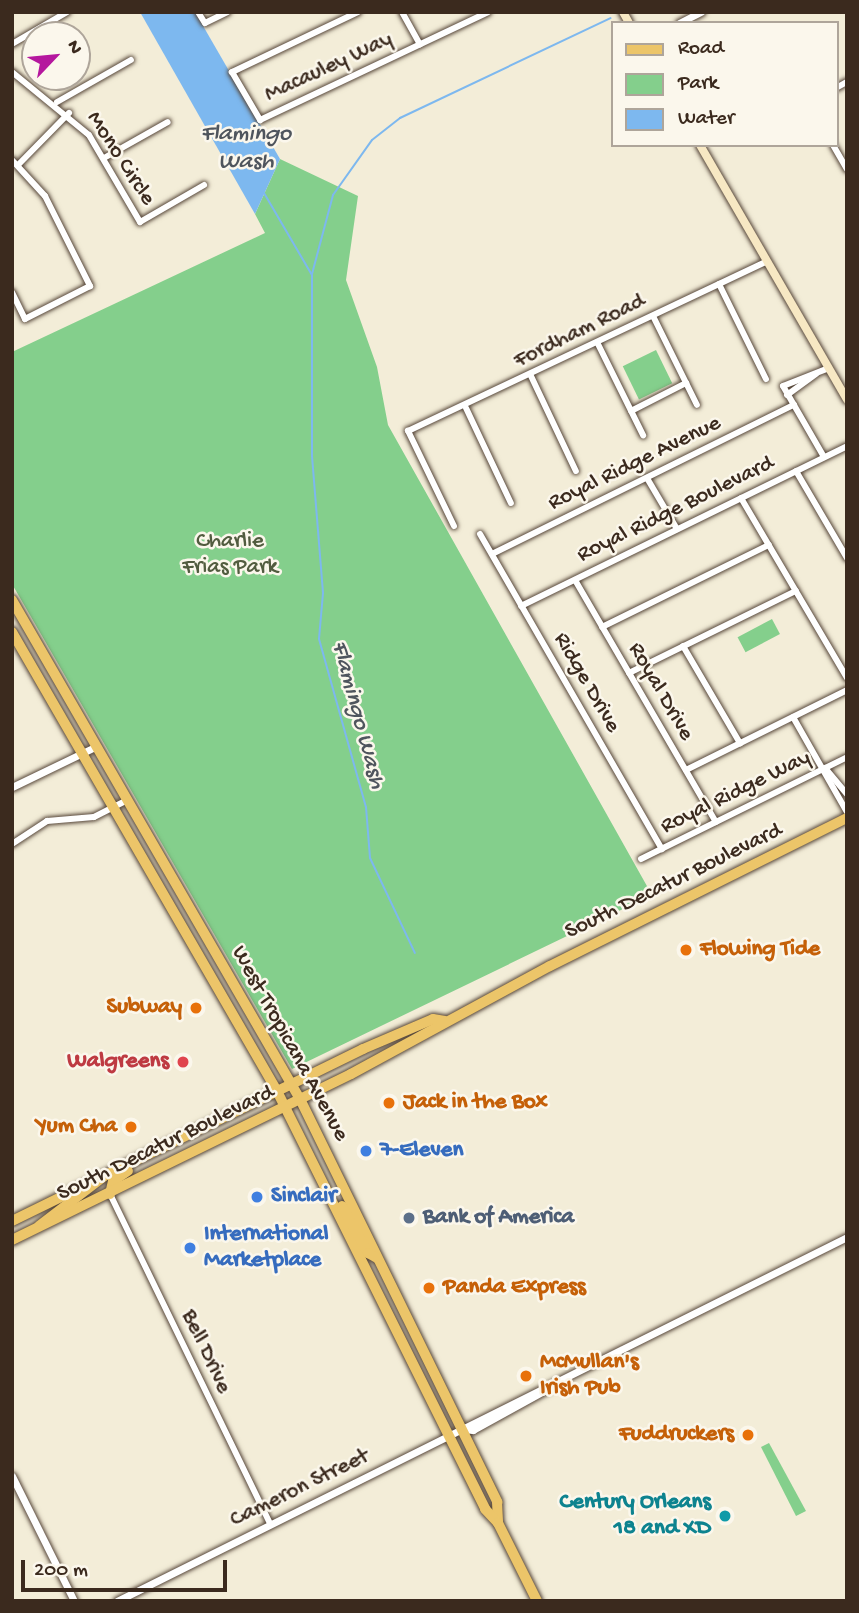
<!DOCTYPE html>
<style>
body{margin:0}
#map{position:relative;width:859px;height:1613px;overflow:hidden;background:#f3edd8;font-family:"Gochi Hand",sans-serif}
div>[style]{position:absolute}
.green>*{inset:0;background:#84cf8c;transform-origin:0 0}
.water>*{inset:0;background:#7db8ef}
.stream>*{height:2px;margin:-1px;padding:0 1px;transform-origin:1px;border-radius:1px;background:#7db8ef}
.roads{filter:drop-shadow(0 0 2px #57473a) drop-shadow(0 0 2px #57473a)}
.minor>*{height:6px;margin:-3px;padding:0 3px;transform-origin:3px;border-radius:3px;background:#fff}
.tertiary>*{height:7px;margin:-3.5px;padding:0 3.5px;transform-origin:3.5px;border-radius:3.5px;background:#fff}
.secondary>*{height:8px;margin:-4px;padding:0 4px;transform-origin:4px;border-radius:4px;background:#f7e8c3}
.primary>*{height:10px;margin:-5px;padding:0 5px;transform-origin:5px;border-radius:5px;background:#ecc569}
.dots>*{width:19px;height:19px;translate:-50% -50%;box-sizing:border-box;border:4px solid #fbf7ec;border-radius:50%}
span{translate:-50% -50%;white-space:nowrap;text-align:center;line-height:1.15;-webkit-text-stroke:5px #fbf7ec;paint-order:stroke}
.street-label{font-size:23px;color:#3b2a1e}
.park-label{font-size:23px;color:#515c3f}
.food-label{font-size:23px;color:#c56008;font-weight:700}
.left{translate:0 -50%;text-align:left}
.right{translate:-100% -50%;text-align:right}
.health-label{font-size:23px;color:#be3a42;font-weight:700}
.shop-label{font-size:23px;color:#366cbe;font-weight:700}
.service-label{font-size:23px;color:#4e5e75;font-weight:700}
.culture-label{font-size:23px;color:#0d838f;font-weight:700}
.water-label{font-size:24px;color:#4f555d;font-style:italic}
.frame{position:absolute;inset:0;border:14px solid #3b2a1e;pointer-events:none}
.legend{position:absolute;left:611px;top:21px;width:228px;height:126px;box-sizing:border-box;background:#fbf7ec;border:2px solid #aea59a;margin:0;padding:9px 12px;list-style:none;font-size:21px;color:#3b2a1e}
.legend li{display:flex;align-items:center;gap:14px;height:35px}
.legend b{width:35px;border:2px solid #aea59a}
.north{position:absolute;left:21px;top:21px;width:70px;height:70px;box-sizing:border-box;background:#fbf7ec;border:2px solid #aea59a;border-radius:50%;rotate:64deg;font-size:19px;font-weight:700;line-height:28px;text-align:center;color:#3b2a1e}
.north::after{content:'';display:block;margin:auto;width:24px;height:32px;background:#b5179e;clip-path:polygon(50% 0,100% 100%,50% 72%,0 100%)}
.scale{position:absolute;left:21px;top:1560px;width:206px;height:32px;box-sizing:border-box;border:4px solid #3b2a1e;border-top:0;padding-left:9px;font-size:21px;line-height:24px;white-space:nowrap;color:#3b2a1e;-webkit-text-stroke:5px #fbf7ec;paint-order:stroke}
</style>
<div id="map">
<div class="green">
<div style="clip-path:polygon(280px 159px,358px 196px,346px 280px,377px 367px,388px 425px,652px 895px,292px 1069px,12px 584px,12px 352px,265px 233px,255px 214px)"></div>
<div style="left:656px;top:350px;width:37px;height:37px;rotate:64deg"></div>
<div style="left:772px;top:619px;width:17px;height:39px;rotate:62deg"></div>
<div style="clip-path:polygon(769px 1443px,806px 1511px,796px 1516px,761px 1447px)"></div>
</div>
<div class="water">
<div style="clip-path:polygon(140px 12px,195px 12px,280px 159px,255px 214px)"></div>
</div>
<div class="stream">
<div style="left:264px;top:193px;width:95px;rotate:59.7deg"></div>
<div style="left:312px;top:275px;width:181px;rotate:90deg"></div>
<div style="left:312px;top:456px;width:137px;rotate:85.4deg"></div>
<div style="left:323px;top:593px;width:46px;rotate:95deg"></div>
<div style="left:319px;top:639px;width:174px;rotate:74.4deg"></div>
<div style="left:366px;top:807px;width:51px;rotate:85.5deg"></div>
<div style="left:370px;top:858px;width:105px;rotate:64.7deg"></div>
<div style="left:312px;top:274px;width:82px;rotate:-75.1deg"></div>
<div style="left:333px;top:195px;width:67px;rotate:-54.7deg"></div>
<div style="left:372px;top:140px;width:36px;rotate:-38deg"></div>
<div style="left:400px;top:118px;width:233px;rotate:-25.4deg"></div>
</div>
<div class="roads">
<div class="minor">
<div style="left:198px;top:12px;width:13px;rotate:58deg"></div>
<div style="left:205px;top:23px;width:25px;rotate:-26deg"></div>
<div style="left:358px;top:12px;width:140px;rotate:154.5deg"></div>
<div style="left:232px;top:72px;width:56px;rotate:59.7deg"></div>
<div style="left:260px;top:120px;width:252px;rotate:-25.3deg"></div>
<div style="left:402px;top:12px;width:37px;rotate:61deg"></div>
<div style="left:12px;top:44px;width:64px;rotate:-30.2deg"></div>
<div style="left:12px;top:72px;width:99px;rotate:39.3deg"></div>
<div style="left:89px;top:135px;width:101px;rotate:59.6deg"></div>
<div style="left:140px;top:222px;width:74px;rotate:-30deg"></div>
<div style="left:836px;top:88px;width:13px;rotate:-29deg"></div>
<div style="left:57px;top:102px;width:85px;rotate:-29.6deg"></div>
<div style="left:833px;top:145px;width:28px;rotate:60deg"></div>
<div style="left:104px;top:158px;width:73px;rotate:-29.4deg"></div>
<div style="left:12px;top:160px;width:49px;rotate:47.5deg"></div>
<div style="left:45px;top:196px;width:101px;rotate:63.4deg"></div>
<div style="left:90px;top:286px;width:73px;rotate:153.1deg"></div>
<div style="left:25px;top:319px;width:30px;rotate:-116deg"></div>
<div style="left:18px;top:165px;width:73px;rotate:-45.6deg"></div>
<div style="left:719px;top:284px;width:106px;rotate:63.7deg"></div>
<div style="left:653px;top:316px;width:99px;rotate:63.7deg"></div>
<div style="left:598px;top:344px;width:102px;rotate:63.7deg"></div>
<div style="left:531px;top:376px;width:105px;rotate:64.7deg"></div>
<div style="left:787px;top:395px;width:36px;rotate:-36deg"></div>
<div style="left:466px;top:408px;width:105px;rotate:64.7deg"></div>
<div style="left:631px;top:411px;width:62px;rotate:-27deg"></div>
<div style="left:824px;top:457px;width:82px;rotate:-120deg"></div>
<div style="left:783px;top:386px;width:49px;rotate:-21.4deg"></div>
<div style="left:796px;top:471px;width:101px;rotate:59.6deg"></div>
<div style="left:647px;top:478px;width:59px;rotate:59.5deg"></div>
<div style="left:741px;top:498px;width:209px;rotate:59.5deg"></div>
<div style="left:454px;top:526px;width:106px;rotate:-115.8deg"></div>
<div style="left:408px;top:431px;width:396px;rotate:-25.3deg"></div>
<div style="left:480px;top:534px;width:364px;rotate:60deg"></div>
<div style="left:492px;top:554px;width:337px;rotate:-26.3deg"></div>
<div style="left:575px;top:580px;width:280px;rotate:59.8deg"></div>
<div style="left:521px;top:606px;width:363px;rotate:-26.1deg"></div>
<div style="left:602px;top:627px;width:186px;rotate:-26.2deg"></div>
<div style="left:683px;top:646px;width:113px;rotate:59.6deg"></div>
<div style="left:629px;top:673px;width:186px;rotate:-26.2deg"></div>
<div style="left:793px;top:717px;width:109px;rotate:60.4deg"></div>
<div style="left:825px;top:768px;width:34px;rotate:50deg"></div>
<div style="left:686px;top:770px;width:180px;rotate:-26.4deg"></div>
<div style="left:12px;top:844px;width:42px;rotate:-33.3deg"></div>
<div style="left:47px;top:821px;width:47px;rotate:-4.9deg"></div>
<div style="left:94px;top:817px;width:38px;rotate:-27deg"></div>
<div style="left:641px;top:859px;width:230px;rotate:-26.3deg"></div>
<div style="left:110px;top:1194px;width:368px;rotate:64.1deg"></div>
</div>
<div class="tertiary">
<div style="left:679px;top:23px;width:25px;rotate:-27deg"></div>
<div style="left:12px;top:787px;width:94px;rotate:-25.8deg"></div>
<div style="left:462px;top:1429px;width:11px;rotate:5deg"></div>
<div style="left:473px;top:1430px;width:87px;rotate:-28.9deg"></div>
<div style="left:12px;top:1476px;width:140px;rotate:63.6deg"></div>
<div style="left:117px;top:1601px;width:816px;rotate:-26.5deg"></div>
</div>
<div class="secondary">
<div style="left:623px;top:12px;width:13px;rotate:61deg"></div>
<div style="left:700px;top:145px;width:294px;rotate:60deg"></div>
</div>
<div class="primary">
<div style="left:12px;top:600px;width:576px;rotate:60.01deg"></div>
<div style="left:300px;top:1099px;width:449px;rotate:63.9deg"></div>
<div style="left:497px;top:1502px;width:21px;rotate:87deg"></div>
<div style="left:12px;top:632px;width:530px;rotate:60deg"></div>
<div style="left:277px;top:1091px;width:467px;rotate:63.5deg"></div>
<div style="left:485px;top:1509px;width:19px;rotate:47deg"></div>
<div style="left:498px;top:1523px;width:87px;rotate:63.4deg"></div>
<div style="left:110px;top:1194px;width:13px;rotate:-77deg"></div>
<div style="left:113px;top:1181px;width:18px;rotate:-34deg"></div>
<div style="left:342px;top:1206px;width:54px;rotate:61deg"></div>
<div style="left:368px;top:1253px;width:10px;rotate:29deg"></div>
<div style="left:12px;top:1221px;width:391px;rotate:-26.1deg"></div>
<div style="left:363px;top:1049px;width:76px;rotate:-23.2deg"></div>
<div style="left:433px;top:1019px;width:12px;rotate:9deg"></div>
<div style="left:39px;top:1226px;width:81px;rotate:-37.4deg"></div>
<div style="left:12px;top:1240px;width:377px;rotate:-26.1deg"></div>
<div style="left:351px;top:1074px;width:226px;rotate:-28.5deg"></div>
<div style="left:550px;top:966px;width:332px;rotate:-26.5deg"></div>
</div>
</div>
<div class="dots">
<div style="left:686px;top:950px;background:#e8710a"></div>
<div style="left:196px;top:1008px;background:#e8710a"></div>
<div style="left:183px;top:1062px;background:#e0444e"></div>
<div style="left:389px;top:1103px;background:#e8710a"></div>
<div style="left:131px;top:1127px;background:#e8710a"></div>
<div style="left:366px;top:1151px;background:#3f7fe0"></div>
<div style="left:257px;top:1197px;background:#3f7fe0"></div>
<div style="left:409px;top:1218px;background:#5c6f8a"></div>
<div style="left:190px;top:1248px;background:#3f7fe0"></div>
<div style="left:429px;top:1288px;background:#e8710a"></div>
<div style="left:526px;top:1376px;background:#e8710a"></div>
<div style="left:748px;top:1435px;background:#e8710a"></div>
<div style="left:725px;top:1516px;background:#0f9aa8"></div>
</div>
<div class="street-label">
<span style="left:329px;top:68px;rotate:-25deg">Macauley Way</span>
<span style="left:120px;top:159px;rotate:57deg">Mono Circle</span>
<span style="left:580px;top:332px;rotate:-26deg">Fordham Road</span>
<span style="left:635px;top:464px;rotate:-26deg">Royal Ridge Avenue</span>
<span style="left:676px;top:510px;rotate:-26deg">Royal Ridge Boulevard</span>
<span style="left:586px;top:683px;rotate:60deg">Ridge Drive</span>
<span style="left:660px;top:692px;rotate:60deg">Royal Drive</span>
<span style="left:736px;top:793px;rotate:-26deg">Royal Ridge Way</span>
<span style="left:674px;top:882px;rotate:-26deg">South Decatur Boulevard</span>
<span style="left:289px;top:1044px;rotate:61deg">West Tropicana Avenue</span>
<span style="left:166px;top:1144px;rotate:-26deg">South Decatur Boulevard</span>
<span style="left:205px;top:1352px;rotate:65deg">Bell Drive</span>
<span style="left:300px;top:1489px;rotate:-26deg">Cameron Street</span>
</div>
<div class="park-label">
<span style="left:230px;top:555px">Charlie<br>Frias Park</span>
</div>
<div class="food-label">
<span class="left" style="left:700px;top:950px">Flowing Tide</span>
<span class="right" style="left:182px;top:1008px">Subway</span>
<span class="left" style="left:403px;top:1103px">Jack in the Box</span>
<span class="right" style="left:117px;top:1127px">Yum Cha</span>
<span class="left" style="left:443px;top:1288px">Panda Express</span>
<span class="left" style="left:540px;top:1376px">McMullan's<br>Irish Pub</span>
<span class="right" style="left:734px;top:1435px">Fuddruckers</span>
</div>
<div class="health-label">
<span class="right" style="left:169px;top:1062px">Walgreens</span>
</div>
<div class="shop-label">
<span class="left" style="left:380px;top:1151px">7-Eleven</span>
<span class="left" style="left:271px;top:1197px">Sinclair</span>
<span class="left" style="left:204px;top:1248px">International<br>Marketplace</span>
</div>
<div class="service-label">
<span class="left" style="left:423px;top:1218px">Bank of America</span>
</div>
<div class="culture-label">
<span class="right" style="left:711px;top:1516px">Century Orleans<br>18 and XD</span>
</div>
<div class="water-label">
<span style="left:246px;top:149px">Flamingo<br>Wash</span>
<span style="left:357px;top:715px;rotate:75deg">Flamingo Wash</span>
</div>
<div class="frame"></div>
<ul class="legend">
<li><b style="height:9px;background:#ecc569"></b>Road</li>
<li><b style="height:19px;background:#84cf8c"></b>Park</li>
<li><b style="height:19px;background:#7db8ef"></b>Water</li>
</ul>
<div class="north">N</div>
<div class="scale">200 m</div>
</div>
